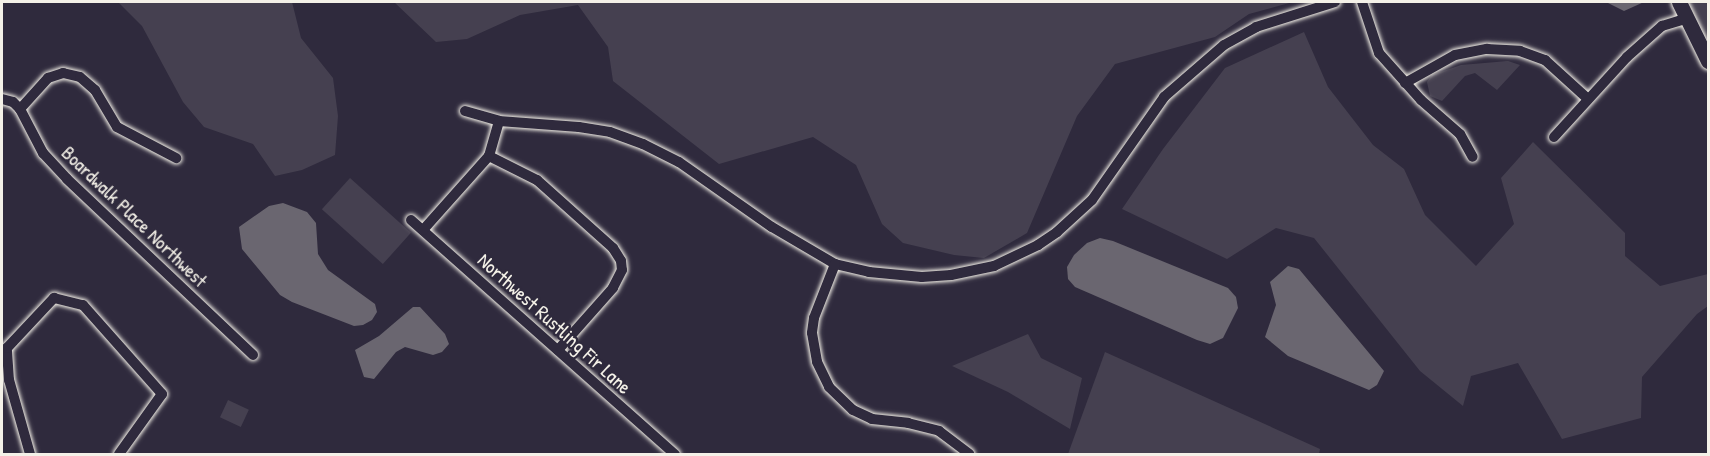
<!DOCTYPE html>
<style>
body{margin:0}
#map{position:relative;width:1710px;height:456px;overflow:hidden;background:#2f2a3d;font-family:"Patrick Hand",sans-serif}
div>[style]{position:absolute}
.green>*{inset:0;background:#454050;transform-origin:0 0}
.water>*{inset:0;background:#6a6670}
.roads{filter:drop-shadow(0 0 2px #f4f1e8) drop-shadow(0 0 2px #f4f1e8)}
.minor>*{height:10px;margin:-5px;padding:0 5px;transform-origin:5px;border-radius:5px;background:#2f2a3d}
.secondary>*{height:15px;margin:-7.5px;padding:0 7.5px;transform-origin:7.5px;border-radius:7.5px;background:#2f2a3d}
span{translate:-50% -50%;white-space:nowrap;text-align:center;line-height:1.15;-webkit-text-stroke:4.5px #2f2a3d;paint-order:stroke}
.street-label{font-size:20px;color:#f4f1e8}
.frame{position:absolute;inset:0;border:3px solid #f4f1e8;pointer-events:none}
</style>
<div id="map">
<div class="green">
<div style="clip-path:polygon(118px 2px,292px 2px,301px 38px,333px 78px,338px 116px,335px 155px,302px 170px,275px 176px,253px 144px,204px 127px,183px 102px,142px 26px)"></div>
<div style="clip-path:polygon(394px 2px,1293px 2px,1249px 14px,1215px 37px,1115px 64px,1077px 116px,1027px 233px,984px 258px,954px 255px,903px 243px,882px 224px,856px 165px,813px 137px,719px 164px,613px 81px,608px 47px,578px 5px,520px 15px,467px 39px,436px 42px)"></div>
<div style="clip-path:polygon(1679px 2px,1708px 2px,1708px 61px)"></div>
<div style="clip-path:polygon(1304px 32px,1328px 87px,1373px 145px,1404px 169px,1425px 215px,1476px 266px,1514px 224px,1501px 178px,1533px 142px,1625px 233px,1625px 256px,1660px 286px,1708px 274px,1708px 306px,1697px 314px,1642px 377px,1641px 418px,1562px 439px,1518px 363px,1471px 376px,1463px 406px,1420px 371px,1314px 238px,1276px 228px,1227px 259px,1122px 209px,1163px 149px,1225px 68px)"></div>
<div style="clip-path:polygon(1508px 61px,1520px 65px,1497px 90px,1475px 73px,1465px 76px,1442px 101px,1430px 96px,1427px 82px,1432px 75px,1461px 65px)"></div>
<div style="left:350px;top:178px;width:82px;height:42px;rotate:42deg"></div>
<div style="clip-path:polygon(1028px 334px,1041px 358px,1082px 378px,1070px 429px,1008px 392px,952px 366px)"></div>
<div style="clip-path:polygon(1105px 352px,1320px 449px,1319px 454px,1068px 454px)"></div>
<div style="left:228px;top:400px;width:23px;height:19px;rotate:25deg"></div>
</div>
<div class="water">
<div style="clip-path:polygon(1606px 2px,1644px 2px,1624px 11px)"></div>
<div style="clip-path:polygon(283px 203px,307px 212px,316px 223px,318px 254px,328px 270px,375px 304px,377px 312px,372px 320px,363px 325px,354px 326px,292px 302px,280px 295px,242px 249px,239px 227px,269px 206px)"></div>
<div style="clip-path:polygon(1100px 238px,1113px 241px,1228px 288px,1236px 297px,1238px 308px,1223px 338px,1210px 344px,1197px 340px,1075px 287px,1068px 279px,1067px 267px,1074px 255px,1087px 243px)"></div>
<div style="clip-path:polygon(1288px 266px,1299px 269px,1384px 371px,1377px 385px,1369px 390px,1288px 356px,1265px 337px,1276px 305px,1270px 282px)"></div>
<div style="clip-path:polygon(413px 307px,420px 307px,445px 334px,449px 344px,442px 352px,433px 355px,405px 347px,396px 352px,374px 379px,364px 377px,355px 350px,379px 336px)"></div>
</div>
<div class="roads">
<div class="minor">
<div style="left:1362px;top:2px;width:54px;rotate:71.6deg"></div>
<div style="left:1379px;top:53px;width:63px;rotate:48.2deg"></div>
<div style="left:1421px;top:100px;width:52px;rotate:41.1deg"></div>
<div style="left:1460px;top:134px;width:26px;rotate:61deg"></div>
<div style="left:1405px;top:83px;width:57px;rotate:-29.2deg"></div>
<div style="left:1455px;top:55px;width:33px;rotate:-11deg"></div>
<div style="left:1487px;top:49px;width:33px;rotate:3deg"></div>
<div style="left:1520px;top:51px;width:27px;rotate:20deg"></div>
<div style="left:1545px;top:60px;width:58px;rotate:42.2deg"></div>
<div style="left:2px;top:99px;width:11px;rotate:15deg"></div>
<div style="left:13px;top:102px;width:10px;rotate:45deg"></div>
<div style="left:20px;top:109px;width:50px;rotate:62.4deg"></div>
<div style="left:43px;top:153px;width:35px;rotate:47deg"></div>
<div style="left:67px;top:179px;width:256px;rotate:43.4deg"></div>
<div style="left:20px;top:109px;width:42px;rotate:-47.9deg"></div>
<div style="left:48px;top:78px;width:16px;rotate:-18deg"></div>
<div style="left:63px;top:73px;width:17px;rotate:13deg"></div>
<div style="left:80px;top:77px;width:20px;rotate:41deg"></div>
<div style="left:95px;top:90px;width:43px;rotate:59.3deg"></div>
<div style="left:117px;top:127px;width:67px;rotate:27.7deg"></div>
<div style="left:465px;top:111px;width:35px;rotate:16deg"></div>
<div style="left:499px;top:121px;width:80px;rotate:4.3deg"></div>
<div style="left:579px;top:127px;width:31px;rotate:9deg"></div>
<div style="left:610px;top:132px;width:35px;rotate:20deg"></div>
<div style="left:643px;top:144px;width:40px;rotate:26.6deg"></div>
<div style="left:679px;top:162px;width:113px;rotate:35deg"></div>
<div style="left:772px;top:227px;width:73px;rotate:30.4deg"></div>
<div style="left:835px;top:264px;width:35px;rotate:13deg"></div>
<div style="left:869px;top:272px;width:53px;rotate:5.4deg"></div>
<div style="left:922px;top:277px;width:29px;rotate:-4deg"></div>
<div style="left:951px;top:275px;width:44px;rotate:-11.8deg"></div>
<div style="left:994px;top:266px;width:49px;rotate:-25.5deg"></div>
<div style="left:1038px;top:245px;width:23px;rotate:-34deg"></div>
<div style="left:1057px;top:232px;width:47px;rotate:-42.4deg"></div>
<div style="left:1092px;top:200px;width:126px;rotate:-55deg"></div>
<div style="left:1164px;top:97px;width:79px;rotate:-40.9deg"></div>
<div style="left:1224px;top:45px;width:37px;rotate:-29deg"></div>
<div style="left:1256px;top:27px;width:83px;rotate:-17.6deg"></div>
<div style="left:1554px;top:137px;width:108px;rotate:-47.6deg"></div>
<div style="left:1627px;top:57px;width:47px;rotate:-41.5deg"></div>
<div style="left:1662px;top:26px;width:27px;rotate:-17deg"></div>
<div style="left:489px;top:156px;width:54px;rotate:26.6deg"></div>
<div style="left:537px;top:180px;width:102px;rotate:41.8deg"></div>
<div style="left:613px;top:248px;width:15px;rotate:58deg"></div>
<div style="left:621px;top:261px;width:9px;rotate:84deg"></div>
<div style="left:622px;top:270px;width:20px;rotate:117deg"></div>
<div style="left:613px;top:288px;width:83px;rotate:131.6deg"></div>
<div style="left:411px;top:220px;width:353px;rotate:41.6deg"></div>
<div style="left:423px;top:230px;width:99px;rotate:-48.3deg"></div>
<div style="left:489px;top:156px;width:36px;rotate:-74deg"></div>
<div style="left:835px;top:264px;width:58px;rotate:111.3deg"></div>
<div style="left:814px;top:318px;width:15px;rotate:98deg"></div>
<div style="left:812px;top:333px;width:29px;rotate:80deg"></div>
<div style="left:817px;top:362px;width:28px;rotate:64deg"></div>
<div style="left:829px;top:387px;width:33px;rotate:44deg"></div>
<div style="left:853px;top:410px;width:21px;rotate:25deg"></div>
<div style="left:872px;top:419px;width:36px;rotate:6deg"></div>
<div style="left:908px;top:423px;width:32px;rotate:14deg"></div>
<div style="left:939px;top:431px;width:38px;rotate:37deg"></div>
<div style="left:30px;top:454px;width:77px;rotate:-105.8deg"></div>
<div style="left:9px;top:380px;width:32px;rotate:-94deg"></div>
<div style="left:7px;top:348px;width:69px;rotate:-46.8deg"></div>
<div style="left:54px;top:298px;width:30px;rotate:14deg"></div>
<div style="left:83px;top:305px;width:119px;rotate:48.4deg"></div>
<div style="left:162px;top:394px;width:74px;rotate:125.6deg"></div>
</div>
<div class="secondary">
<div style="left:1679px;top:2px;width:66px;rotate:63.8deg"></div>
</div>
</div>
<div class="street-label">
<span style="left:135px;top:216px;rotate:44deg">Boardwalk Place Northwest</span>
<span style="left:555px;top:323px;rotate:42deg">Northwest Rustling Fir Lane</span>
</div>
<div class="frame"></div>
</div>
